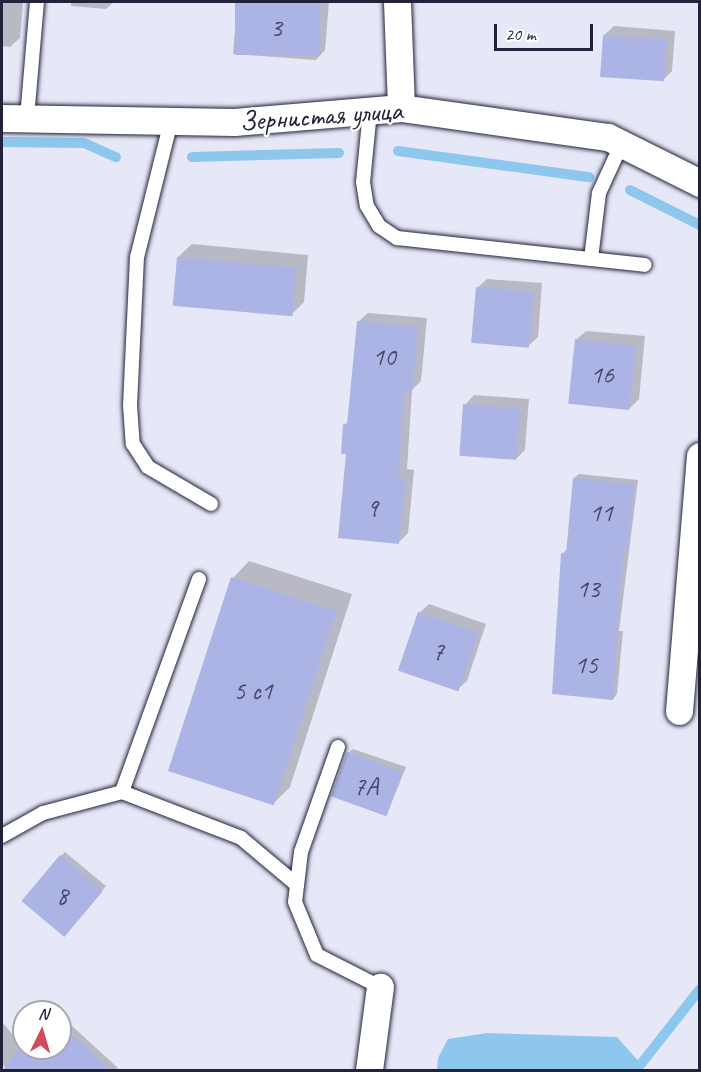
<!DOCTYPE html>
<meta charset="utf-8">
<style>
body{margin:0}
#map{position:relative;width:701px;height:1072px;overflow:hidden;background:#e6e8f7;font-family:Caveat,sans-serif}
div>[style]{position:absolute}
.water>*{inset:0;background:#8dc7ed}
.shadow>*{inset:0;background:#0003}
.stream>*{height:10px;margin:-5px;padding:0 5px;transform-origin:5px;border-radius:5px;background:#8dc7ed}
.building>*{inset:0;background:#abb4e4;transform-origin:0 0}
.roads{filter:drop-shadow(0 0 2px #22223b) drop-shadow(0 0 2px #22223b)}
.service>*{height:14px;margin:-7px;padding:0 7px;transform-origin:7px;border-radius:7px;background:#fff}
.minor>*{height:27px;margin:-13.5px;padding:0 13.5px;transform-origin:13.5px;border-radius:13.5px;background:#fff}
span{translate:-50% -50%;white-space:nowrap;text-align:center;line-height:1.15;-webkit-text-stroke:4.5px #fff;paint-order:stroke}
.number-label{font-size:26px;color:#444665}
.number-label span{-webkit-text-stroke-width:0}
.street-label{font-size:28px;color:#22223b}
.frame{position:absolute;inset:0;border:3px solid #22223b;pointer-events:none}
.north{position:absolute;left:12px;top:1000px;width:60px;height:60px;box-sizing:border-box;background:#fff;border:2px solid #a7a7b1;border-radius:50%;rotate:5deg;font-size:16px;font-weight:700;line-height:24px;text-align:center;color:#22223b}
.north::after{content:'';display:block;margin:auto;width:21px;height:27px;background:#d1495b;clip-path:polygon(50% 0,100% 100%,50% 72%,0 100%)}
.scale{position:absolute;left:494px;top:24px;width:99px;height:27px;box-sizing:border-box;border:3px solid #22223b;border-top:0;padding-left:8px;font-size:18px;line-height:21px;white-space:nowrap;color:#22223b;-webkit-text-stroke:4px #fff;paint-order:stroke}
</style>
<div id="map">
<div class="water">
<div style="clip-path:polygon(487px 1033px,617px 1037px,641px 1064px,641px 1070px,437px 1070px,438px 1058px,448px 1039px)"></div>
</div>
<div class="shadow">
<div style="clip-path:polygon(2px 2px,23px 2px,20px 38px,10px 47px,2px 46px)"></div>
<div style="clip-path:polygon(71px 2px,114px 2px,106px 9px,71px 6px)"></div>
<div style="clip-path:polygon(237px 2px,329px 2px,325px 50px,316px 60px,233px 54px)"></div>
<div style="clip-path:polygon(614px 26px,675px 31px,672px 71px,662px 81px,604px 35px)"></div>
<div style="clip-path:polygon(192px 244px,308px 255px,304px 302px,290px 316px,178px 257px)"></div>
<div style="clip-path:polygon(487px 279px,542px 283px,538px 337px,528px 346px,477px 288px)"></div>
<div style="clip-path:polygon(368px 313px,427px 318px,421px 381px,412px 390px,407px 469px,414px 470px,408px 533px,399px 542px,348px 453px,344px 425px,349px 421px,358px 322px)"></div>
<div style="clip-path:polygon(586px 331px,645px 336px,639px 399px,629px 409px,576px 340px)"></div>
<div style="clip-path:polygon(474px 395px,529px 399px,525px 450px,516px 459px,465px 405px)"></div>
<div style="clip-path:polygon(579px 474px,638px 480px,619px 631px,623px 631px,617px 694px,613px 699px,562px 554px,567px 549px,574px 478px)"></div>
<div style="clip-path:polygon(249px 561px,352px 594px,290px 787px,273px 804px,233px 578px)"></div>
<div style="clip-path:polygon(429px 604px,486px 624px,467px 681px,457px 690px,419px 613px)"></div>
<div style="clip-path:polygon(353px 749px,406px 767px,387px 814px,348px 753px)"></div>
<div style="clip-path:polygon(65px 852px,106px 886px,68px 931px,61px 856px)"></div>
<div style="clip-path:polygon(60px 1015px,118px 1068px,115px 1070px,8px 1070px,2px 1064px,2px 1022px,24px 1048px,60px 1048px)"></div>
</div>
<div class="stream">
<div style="left:2px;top:142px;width:82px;rotate:0.7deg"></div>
<div style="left:84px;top:143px;width:35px;rotate:24deg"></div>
<div style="left:398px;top:151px;width:193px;rotate:7.8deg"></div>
<div style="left:192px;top:157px;width:147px;rotate:-1.6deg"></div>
<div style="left:630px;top:190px;width:78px;rotate:26.6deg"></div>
<div style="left:641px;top:1064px;width:95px;rotate:-51.8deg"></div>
</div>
<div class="building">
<div style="left:235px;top:2px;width:85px;height:53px"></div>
<div style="left:603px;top:35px;width:64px;height:42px;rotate:4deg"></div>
<div style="left:177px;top:257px;width:120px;height:49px;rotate:5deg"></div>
<div style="left:476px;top:287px;width:58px;height:56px;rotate:5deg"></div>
<div style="clip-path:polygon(357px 321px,418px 327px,412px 392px,404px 391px,398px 478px,406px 479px,399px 544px,338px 538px,346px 454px,341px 454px,343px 424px,347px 425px)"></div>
<div style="left:575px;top:339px;width:61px;height:65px;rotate:6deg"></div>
<div style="left:463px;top:404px;width:57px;height:52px;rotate:4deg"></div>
<div style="clip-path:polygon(573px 478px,634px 484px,628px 549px,623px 548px,613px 700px,552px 694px,561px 553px,566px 554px)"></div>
<div style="left:231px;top:577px;width:111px;height:204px;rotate:18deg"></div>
<div style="left:418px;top:612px;width:64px;height:62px;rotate:19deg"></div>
<div style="left:347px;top:752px;width:59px;height:47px;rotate:20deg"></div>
<div style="left:60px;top:855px;width:56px;height:60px;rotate:40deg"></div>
<div style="clip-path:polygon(60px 1023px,111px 1071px,2px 1071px,24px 1044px,24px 1048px,60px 1048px)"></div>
</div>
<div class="roads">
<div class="service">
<div style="left:370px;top:111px;width:71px;rotate:95.6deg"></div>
<div style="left:363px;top:182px;width:24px;rotate:81deg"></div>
<div style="left:367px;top:206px;width:23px;rotate:59deg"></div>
<div style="left:379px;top:226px;width:22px;rotate:34deg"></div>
<div style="left:397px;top:238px;width:249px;rotate:6.2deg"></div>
<div style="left:27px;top:118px;width:116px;rotate:-85.1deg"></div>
<div style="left:171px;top:121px;width:140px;rotate:104deg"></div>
<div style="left:137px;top:257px;width:148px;rotate:92.7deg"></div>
<div style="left:130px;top:405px;width:39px;rotate:86deg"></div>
<div style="left:133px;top:444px;width:27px;rotate:57deg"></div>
<div style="left:148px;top:467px;width:73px;rotate:30.4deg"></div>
<div style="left:591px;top:259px;width:66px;rotate:-83.1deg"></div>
<div style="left:599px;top:193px;width:55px;rotate:-65.3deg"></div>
<div style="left:199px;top:579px;width:226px;rotate:109.9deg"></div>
<div style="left:122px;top:792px;width:128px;rotate:21.1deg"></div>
<div style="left:241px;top:838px;width:73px;rotate:40deg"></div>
<div style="left:338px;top:747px;width:111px;rotate:109.4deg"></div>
<div style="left:301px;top:852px;width:50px;rotate:96.8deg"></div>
<div style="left:295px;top:902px;width:57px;rotate:67.5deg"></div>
<div style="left:317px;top:955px;width:71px;rotate:26.9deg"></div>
<div style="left:2px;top:836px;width:47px;rotate:-29.3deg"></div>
<div style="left:43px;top:813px;width:82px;rotate:-14.9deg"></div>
</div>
<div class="minor">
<div style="left:397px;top:2px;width:106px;rotate:87.8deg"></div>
<div style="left:2px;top:118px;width:232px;rotate:1deg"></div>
<div style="left:234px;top:122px;width:168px;rotate:-4.8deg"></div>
<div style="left:401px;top:108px;width:209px;rotate:8deg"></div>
<div style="left:608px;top:137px;width:103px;rotate:26.6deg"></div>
<div style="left:679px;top:711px;width:256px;rotate:-85.3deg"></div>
<div style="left:369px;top:1070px;width:84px;rotate:-82.5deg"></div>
</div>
</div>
<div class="number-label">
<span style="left:276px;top:28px">3</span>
<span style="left:384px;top:357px">10</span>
<span style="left:602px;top:375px">16</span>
<span style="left:372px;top:508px">9</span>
<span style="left:601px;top:513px">11</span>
<span style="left:588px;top:589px">13</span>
<span style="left:438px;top:652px">7</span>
<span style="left:586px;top:665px">15</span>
<span style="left:253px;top:691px">5 с1</span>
<span style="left:366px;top:787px">7А</span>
<span style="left:62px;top:896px">8</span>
</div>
<div class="street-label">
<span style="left:321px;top:116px;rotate:-4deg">Зернистая улица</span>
</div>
<div class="frame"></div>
<div class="north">N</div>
<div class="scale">20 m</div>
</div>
